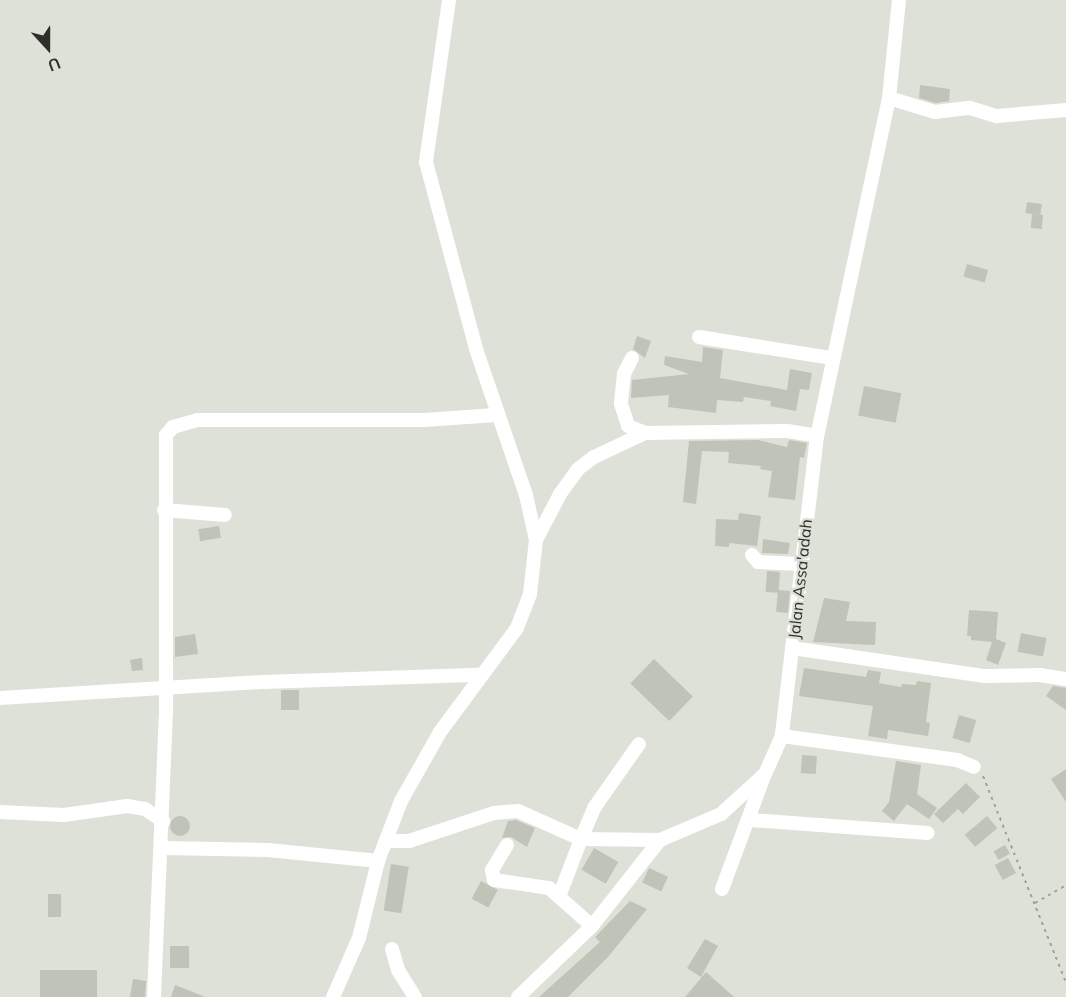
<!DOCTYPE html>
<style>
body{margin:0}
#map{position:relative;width:1066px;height:997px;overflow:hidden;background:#dee1d7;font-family:Mulish,sans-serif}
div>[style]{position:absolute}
.building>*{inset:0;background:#c0c3b8;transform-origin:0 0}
.round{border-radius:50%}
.path>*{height:2px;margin-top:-1px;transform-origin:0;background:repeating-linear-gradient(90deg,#9fa199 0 3px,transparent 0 7.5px)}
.minor>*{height:14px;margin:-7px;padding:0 7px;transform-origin:7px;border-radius:7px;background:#fff}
span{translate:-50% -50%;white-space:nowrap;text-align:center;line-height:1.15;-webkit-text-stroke:5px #dee1d7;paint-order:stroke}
.street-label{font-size:16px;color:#2e2f2b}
.north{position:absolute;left:18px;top:18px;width:60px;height:60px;-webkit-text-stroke:4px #dee1d7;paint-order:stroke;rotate:159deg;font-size:16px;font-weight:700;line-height:24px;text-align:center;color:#2e2f2b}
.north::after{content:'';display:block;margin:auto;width:21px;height:27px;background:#2e2f2b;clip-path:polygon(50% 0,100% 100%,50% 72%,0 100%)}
</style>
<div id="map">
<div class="building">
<div style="clip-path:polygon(920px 85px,950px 89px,949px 101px,936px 103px,919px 98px)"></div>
<div style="left:1027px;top:202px;width:15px;height:11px;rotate:8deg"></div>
<div style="left:1032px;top:214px;width:11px;height:14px;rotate:5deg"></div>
<div style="left:967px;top:264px;width:22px;height:13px;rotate:16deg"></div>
<div style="clip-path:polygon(637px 336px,651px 341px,645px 358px,633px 349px)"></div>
<div style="clip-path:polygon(703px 347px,723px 350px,720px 378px,787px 390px,790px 369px,812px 373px,809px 390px,800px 389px,796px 411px,770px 406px,771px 401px,744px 397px,743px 402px,717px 400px,716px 413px,668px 407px,669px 395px,631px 398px,632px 380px,689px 374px,664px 365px,665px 356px,702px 362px)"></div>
<div style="left:864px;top:386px;width:38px;height:30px;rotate:11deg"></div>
<div style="clip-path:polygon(758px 440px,787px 447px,789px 440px,807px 443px,804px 458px,800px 457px,795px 500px,768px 497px,772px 471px,760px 469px,761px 466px,728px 463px,729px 452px,702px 451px,696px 504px,683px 502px,689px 441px)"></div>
<div style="clip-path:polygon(739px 513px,761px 516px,757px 546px,729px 543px,729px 547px,715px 546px,716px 519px,738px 520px)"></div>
<div style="left:219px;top:526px;width:12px;height:21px;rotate:81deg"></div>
<div style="clip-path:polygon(763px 539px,790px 543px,788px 554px,762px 553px)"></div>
<div style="left:767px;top:571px;width:13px;height:21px;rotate:4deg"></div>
<div style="left:778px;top:590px;width:12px;height:22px;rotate:5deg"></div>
<div style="clip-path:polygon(824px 598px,850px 602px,846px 621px,876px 622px,875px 645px,813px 642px)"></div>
<div style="clip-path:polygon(969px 610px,998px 612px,996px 639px,1006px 643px,998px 665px,986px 660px,992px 642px,971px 640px,971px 636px,967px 636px)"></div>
<div style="left:1021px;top:633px;width:26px;height:19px;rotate:11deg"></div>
<div style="clip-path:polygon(195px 634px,198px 654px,175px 657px,175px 637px)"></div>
<div style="clip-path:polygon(142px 658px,143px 670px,132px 671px,130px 660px)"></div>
<div style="left:654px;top:659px;width:54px;height:34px;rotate:44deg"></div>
<div style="clip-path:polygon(804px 668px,866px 677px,868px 670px,881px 672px,879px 683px,901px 687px,902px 684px,916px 685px,917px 681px,931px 683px,926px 722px,930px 723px,928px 736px,888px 730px,887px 739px,868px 736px,873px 706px,799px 696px)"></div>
<div style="clip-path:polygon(1053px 686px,1066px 688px,1066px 710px,1046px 696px)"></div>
<div style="left:281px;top:690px;width:18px;height:20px"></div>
<div style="left:959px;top:715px;width:18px;height:24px;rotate:16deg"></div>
<div style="left:802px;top:755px;width:15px;height:18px;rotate:4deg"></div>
<div style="clip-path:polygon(896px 761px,921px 765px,917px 794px,937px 808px,929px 819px,907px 804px,894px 821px,882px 811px,889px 802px)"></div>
<div style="clip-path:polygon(1066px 769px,1066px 802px,1051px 779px)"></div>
<div style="clip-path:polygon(966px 783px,980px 797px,963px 814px,958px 809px,943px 823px,934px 814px)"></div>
<div style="left:987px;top:816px;width:16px;height:29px;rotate:50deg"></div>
<div class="round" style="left:170px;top:816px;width:20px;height:20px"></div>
<div style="clip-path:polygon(516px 820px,535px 828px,527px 847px,511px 837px,502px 838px,508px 821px)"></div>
<div style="left:1005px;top:845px;width:10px;height:13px;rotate:61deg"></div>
<div style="left:594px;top:848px;width:28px;height:25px;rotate:30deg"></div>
<div style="left:1008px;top:858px;width:17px;height:15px;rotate:62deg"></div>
<div style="left:391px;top:864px;width:18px;height:47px;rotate:9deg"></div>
<div style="left:649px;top:868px;width:21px;height:16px;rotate:25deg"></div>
<div style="left:481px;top:881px;width:19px;height:20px;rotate:28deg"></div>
<div style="left:48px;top:894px;width:13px;height:23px"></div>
<div style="clip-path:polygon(630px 901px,647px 909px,608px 957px,568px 997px,539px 997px,600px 942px,595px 937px)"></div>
<div style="clip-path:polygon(705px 939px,718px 946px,701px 977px,687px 968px)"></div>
<div style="left:170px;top:946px;width:19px;height:22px"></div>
<div style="left:97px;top:970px;width:27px;height:57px;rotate:90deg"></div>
<div style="clip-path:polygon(706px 972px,734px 997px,685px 997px)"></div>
<div style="clip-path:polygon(133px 979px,146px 981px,145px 997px,130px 997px)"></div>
<div style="clip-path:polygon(175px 985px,203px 996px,203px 997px,171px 997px)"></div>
</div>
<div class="path">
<div style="left:983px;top:776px;width:222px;rotate:68.1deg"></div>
<div style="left:1035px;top:903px;width:36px;rotate:-30deg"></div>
</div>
<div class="minor">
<div style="left:449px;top:0;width:164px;rotate:98.1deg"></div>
<div style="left:426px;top:162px;width:197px;rotate:75deg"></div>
<div style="left:477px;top:352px;width:151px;rotate:71.1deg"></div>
<div style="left:526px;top:495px;width:46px;rotate:77.5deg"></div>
<div style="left:899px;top:0;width:99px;rotate:95.8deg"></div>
<div style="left:889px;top:98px;width:346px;rotate:102deg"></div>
<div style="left:817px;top:436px;width:302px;rotate:96.7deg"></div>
<div style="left:782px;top:736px;width:177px;rotate:7.8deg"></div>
<div style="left:957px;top:760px;width:18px;rotate:22deg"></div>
<div style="left:889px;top:98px;width:48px;rotate:16.9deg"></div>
<div style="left:935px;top:112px;width:35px;rotate:-7deg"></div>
<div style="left:970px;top:108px;width:28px;rotate:17deg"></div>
<div style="left:997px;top:116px;width:69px;rotate:-5deg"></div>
<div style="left:699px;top:337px;width:135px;rotate:9deg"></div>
<div style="left:632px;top:358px;width:18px;rotate:117deg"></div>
<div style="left:624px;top:374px;width:30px;rotate:96deg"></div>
<div style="left:621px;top:404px;width:23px;rotate:72deg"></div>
<div style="left:628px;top:426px;width:18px;rotate:22deg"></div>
<div style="left:645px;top:433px;width:142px;rotate:-0.8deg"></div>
<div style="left:787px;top:431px;width:30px;rotate:9deg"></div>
<div style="left:164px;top:510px;width:61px;rotate:4.7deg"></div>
<div style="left:752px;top:555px;width:9px;rotate:49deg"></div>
<div style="left:758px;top:562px;width:41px;rotate:2.8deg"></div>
<div style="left:792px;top:648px;width:195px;rotate:8.3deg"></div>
<div style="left:985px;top:676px;width:55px;rotate:-1deg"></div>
<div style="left:1040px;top:675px;width:26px;rotate:9deg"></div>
<div style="left:0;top:698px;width:263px;rotate:-3.5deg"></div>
<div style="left:263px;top:682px;width:216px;rotate:-1.9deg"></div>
<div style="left:0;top:812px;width:64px;rotate:2.7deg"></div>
<div style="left:64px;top:815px;width:64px;rotate:-8.1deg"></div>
<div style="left:127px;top:806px;width:18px;rotate:9deg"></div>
<div style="left:145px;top:809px;width:22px;rotate:34deg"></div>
<div style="left:751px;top:820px;width:177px;rotate:4.2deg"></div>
<div style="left:386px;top:841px;width:23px"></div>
<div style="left:409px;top:841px;width:89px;rotate:-18.2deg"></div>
<div style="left:494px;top:813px;width:24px;rotate:-5deg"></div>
<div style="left:518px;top:811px;width:69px;rotate:24deg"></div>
<div style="left:581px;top:839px;width:34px;rotate:-67deg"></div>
<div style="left:594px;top:808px;width:78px;rotate:-54.9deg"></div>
<div style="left:507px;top:845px;width:29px;rotate:121deg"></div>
<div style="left:492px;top:870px;width:10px;rotate:79deg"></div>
<div style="left:494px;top:880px;width:56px;rotate:8.3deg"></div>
<div style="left:549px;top:888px;width:57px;rotate:41.5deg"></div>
<div style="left:162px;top:848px;width:106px;rotate:1.1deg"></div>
<div style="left:268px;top:850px;width:111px;rotate:5.7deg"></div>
<div style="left:378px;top:861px;width:64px;rotate:-69deg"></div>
<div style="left:401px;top:801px;width:79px;rotate:-60.5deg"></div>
<div style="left:440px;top:732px;width:129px;rotate:-53.5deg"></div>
<div style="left:517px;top:628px;width:36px;rotate:-69deg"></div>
<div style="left:530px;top:594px;width:54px;rotate:-83.7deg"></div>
<div style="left:536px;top:540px;width:52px;rotate:-62.4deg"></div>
<div style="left:560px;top:494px;width:31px;rotate:-54deg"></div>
<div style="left:578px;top:469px;width:20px;rotate:-37deg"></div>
<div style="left:594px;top:457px;width:56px;rotate:-25.2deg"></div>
<div style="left:722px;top:889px;width:121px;rotate:-69.6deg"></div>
<div style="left:560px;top:894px;width:59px;rotate:-69.1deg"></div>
<div style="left:581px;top:839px;width:79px;rotate:0.7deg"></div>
<div style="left:660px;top:840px;width:66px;rotate:-23.1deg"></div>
<div style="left:721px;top:814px;width:59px;rotate:-42.3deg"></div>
<div style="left:765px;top:774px;width:42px;rotate:-65.9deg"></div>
<div style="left:392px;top:949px;width:22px;rotate:74deg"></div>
<div style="left:398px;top:970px;width:32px;rotate:58deg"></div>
<div style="left:154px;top:997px;width:283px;rotate:-87.6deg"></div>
<div style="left:166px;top:714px;width:279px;rotate:-90deg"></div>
<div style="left:166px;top:435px;width:11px;rotate:-49deg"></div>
<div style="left:173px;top:427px;width:25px;rotate:-16deg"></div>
<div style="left:197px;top:420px;width:227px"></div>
<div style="left:424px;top:420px;width:72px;rotate:-4deg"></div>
<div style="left:333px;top:997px;width:64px;rotate:-66.2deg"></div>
<div style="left:359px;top:938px;width:79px;rotate:-76.1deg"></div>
<div style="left:518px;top:997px;width:103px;rotate:-43.8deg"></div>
<div style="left:592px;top:926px;width:110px;rotate:-51.7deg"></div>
</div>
<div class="street-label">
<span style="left:800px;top:579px;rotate:-84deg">Jalan Assa'adah</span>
</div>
<div class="north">U</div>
</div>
